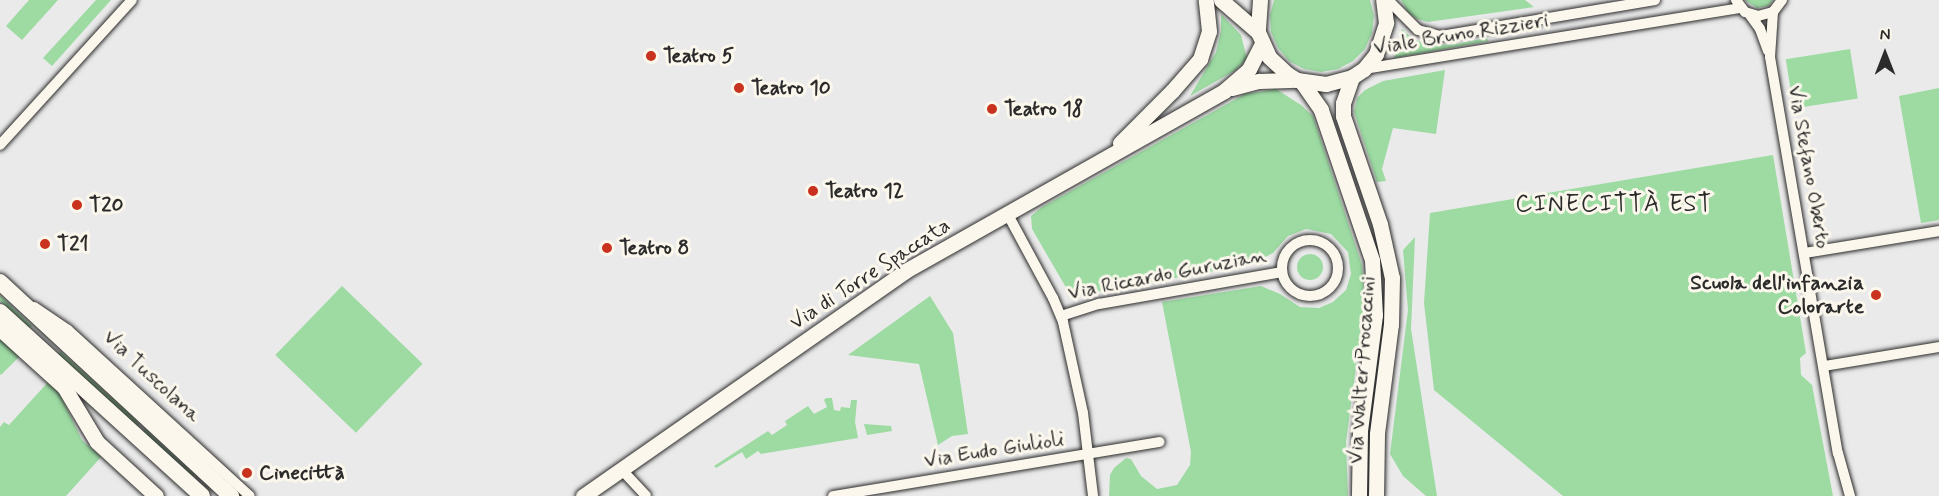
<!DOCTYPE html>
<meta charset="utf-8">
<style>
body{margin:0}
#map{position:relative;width:1939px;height:496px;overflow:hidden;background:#eaeaea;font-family:Mynerve,sans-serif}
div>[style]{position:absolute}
.green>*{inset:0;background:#9ddba3;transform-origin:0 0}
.round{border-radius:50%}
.roads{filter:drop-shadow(0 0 2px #2b2b2b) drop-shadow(0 0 2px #2b2b2b)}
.street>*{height:10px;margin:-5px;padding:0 5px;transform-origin:5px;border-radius:5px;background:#fbf7ec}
.street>.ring{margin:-5px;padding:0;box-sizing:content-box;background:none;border:10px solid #fbf7ec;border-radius:50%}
.secondary>*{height:15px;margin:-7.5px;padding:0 7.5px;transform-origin:7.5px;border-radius:7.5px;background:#fbf7ec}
.primary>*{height:16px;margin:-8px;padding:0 8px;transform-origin:8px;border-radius:8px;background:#fbf7ec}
.dots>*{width:16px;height:16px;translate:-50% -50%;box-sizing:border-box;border:3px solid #fbf7ec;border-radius:50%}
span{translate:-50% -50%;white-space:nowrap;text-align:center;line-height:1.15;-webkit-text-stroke:6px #fbf7ec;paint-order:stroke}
.street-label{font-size:21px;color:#2b2b2b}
.poi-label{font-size:21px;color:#2b2b2b;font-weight:700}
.left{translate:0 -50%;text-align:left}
.right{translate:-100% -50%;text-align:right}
.quarter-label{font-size:24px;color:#2b2b2b;letter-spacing:1.5px}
.north{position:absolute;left:1855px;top:24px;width:60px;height:60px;-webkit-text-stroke:4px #fbf7ec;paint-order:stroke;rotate:0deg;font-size:16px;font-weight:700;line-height:24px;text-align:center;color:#2b2b2b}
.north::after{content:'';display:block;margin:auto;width:21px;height:27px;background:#2b2b2b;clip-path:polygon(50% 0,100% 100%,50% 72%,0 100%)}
</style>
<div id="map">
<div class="green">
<div style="clip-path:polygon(29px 0,58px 0,22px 40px,6px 26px)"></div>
<div style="clip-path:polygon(96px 0,111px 0,52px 66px,43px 58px)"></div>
<div style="clip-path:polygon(1274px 0,1370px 0,1374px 16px,1372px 33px,1365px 49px,1353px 61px,1338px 69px,1321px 72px,1304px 69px,1289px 61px,1278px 48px,1271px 32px,1270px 15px)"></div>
<div style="clip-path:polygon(1401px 0,1525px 0,1534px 7px,1428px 22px,1417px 19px,1408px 12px)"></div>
<div style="clip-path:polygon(1745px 0,1773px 0,1768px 6px,1757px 8px)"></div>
<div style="clip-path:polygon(1221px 14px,1241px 35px,1247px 59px,1236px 70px,1190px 96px,1216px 52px,1221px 31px)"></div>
<div style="clip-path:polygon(1402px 29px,1413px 39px,1428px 44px,1451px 45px,1486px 38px,1489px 41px,1394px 58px)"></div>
<div style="left:1850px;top:49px;width:50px;height:65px;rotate:81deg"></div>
<div style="clip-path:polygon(1445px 70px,1436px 134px,1393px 128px,1382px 169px,1386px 181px,1377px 182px,1354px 112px,1357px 98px,1365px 90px,1383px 81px)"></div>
<div style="clip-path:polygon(1939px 88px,1939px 220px,1921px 223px,1899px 96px)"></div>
<div style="clip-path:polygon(1276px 89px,1301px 105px,1313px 116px,1362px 265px,1365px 299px,1346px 442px,1348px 496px,1109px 496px,1110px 475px,1114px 468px,1126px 458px,1131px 459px,1141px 476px,1157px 489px,1177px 485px,1190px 465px,1191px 452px,1162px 302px,1261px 286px,1280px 294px,1300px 307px,1319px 308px,1333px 302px,1346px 290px,1351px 274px,1348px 252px,1331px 234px,1306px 229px,1288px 236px,1273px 253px,1249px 265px,1071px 296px,1032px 229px,1031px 216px,1042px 207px,1245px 94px)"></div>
<div style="clip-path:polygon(1773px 155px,1806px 353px,1800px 358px,1801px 375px,1812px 385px,1833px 496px,1563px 496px,1434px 390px,1424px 303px,1430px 213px)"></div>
<div style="clip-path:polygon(1415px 237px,1411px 329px,1437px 496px,1426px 496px,1403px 476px,1390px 454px,1408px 310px,1403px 250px)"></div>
<div class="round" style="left:1297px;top:254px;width:26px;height:26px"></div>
<div style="left:342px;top:286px;width:112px;height:96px;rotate:44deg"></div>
<div style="clip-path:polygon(0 295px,32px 326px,30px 328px,0 301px)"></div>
<div style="clip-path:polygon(930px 296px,953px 333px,968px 434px,952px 436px,938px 445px,919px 364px,848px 355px)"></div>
<div style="clip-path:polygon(0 338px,19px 357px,1px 375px,0 374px)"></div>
<div style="clip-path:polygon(60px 351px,135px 419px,140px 426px,137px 427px,58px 354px)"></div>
<div style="clip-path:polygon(49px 381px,59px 392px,82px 440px,101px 457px,66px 496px,0 496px,0 427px,4px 422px,9px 425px)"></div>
<div style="clip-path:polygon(826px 398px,832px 398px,834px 410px,840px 411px,841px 407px,850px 408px,851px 400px,857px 400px,855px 422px,858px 438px,761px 454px,758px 451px,746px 459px,742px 452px,716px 468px,714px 466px,768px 431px,772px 435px,787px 425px,785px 421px,808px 406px,814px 414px,827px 407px,824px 400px)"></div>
<div style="clip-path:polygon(864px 424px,891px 426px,892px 431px,867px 435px)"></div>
<div style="left:145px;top:429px;width:67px;height:4px;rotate:43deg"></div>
</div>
<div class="roads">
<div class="street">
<div style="left:1388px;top:0;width:42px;rotate:45deg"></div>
<div style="left:1418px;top:30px;width:24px;rotate:15deg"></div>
<div style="left:1441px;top:36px;width:217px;rotate:-9.5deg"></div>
<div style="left:1736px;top:0;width:15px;rotate:53deg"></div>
<div style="left:1745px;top:12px;width:14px;rotate:17deg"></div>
<div style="left:1758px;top:16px;width:16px;rotate:-15deg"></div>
<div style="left:1773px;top:12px;width:15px;rotate:-53deg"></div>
<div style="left:1773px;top:12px;width:45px;rotate:93.8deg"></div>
<div style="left:1770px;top:57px;width:402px;rotate:80.3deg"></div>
<div style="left:1838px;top:453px;width:45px;rotate:74.4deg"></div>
<div style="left:1750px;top:15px;width:17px;rotate:54deg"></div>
<div style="left:1760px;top:29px;width:23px;rotate:70deg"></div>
<div style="left:1364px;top:69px;width:382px;rotate:-9.2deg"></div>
<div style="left:0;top:145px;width:196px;rotate:-47.7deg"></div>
<div style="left:1007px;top:213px;width:97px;rotate:61.6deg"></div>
<div style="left:1053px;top:298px;width:26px;rotate:67deg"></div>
<div style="left:1063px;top:322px;width:93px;rotate:77.6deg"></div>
<div style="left:1083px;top:413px;width:84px;rotate:83.1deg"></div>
<div class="ring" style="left:1282px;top:240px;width:46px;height:46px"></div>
<div style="left:1805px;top:253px;width:136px;rotate:-9.3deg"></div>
<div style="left:34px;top:307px;width:41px;rotate:34.1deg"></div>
<div style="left:68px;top:330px;width:246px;rotate:42.4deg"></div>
<div style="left:1061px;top:316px;width:40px;rotate:-18deg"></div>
<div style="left:1099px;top:304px;width:186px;rotate:-9.9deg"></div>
<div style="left:1824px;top:366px;width:117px;rotate:-9.4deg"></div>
<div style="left:622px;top:470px;width:35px;rotate:47deg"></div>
<div style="left:833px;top:496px;width:331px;rotate:-9.4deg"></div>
</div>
<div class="secondary">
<div style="left:1221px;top:0;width:49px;rotate:40.9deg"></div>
<div style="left:1260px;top:0;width:32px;rotate:94deg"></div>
<div style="left:1258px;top:32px;width:27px;rotate:66deg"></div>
<div style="left:1269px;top:57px;width:25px;rotate:43deg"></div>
<div style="left:1287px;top:74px;width:12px;rotate:31deg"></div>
<div style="left:1297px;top:80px;width:29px;rotate:8deg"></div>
<div style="left:1326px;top:84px;width:27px;rotate:-15deg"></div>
<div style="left:1352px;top:77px;width:14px;rotate:-34deg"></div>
<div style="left:1364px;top:69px;width:19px;rotate:-51deg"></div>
<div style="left:1376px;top:54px;width:33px;rotate:-72deg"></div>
<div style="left:1386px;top:23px;width:23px;rotate:-97deg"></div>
<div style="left:1352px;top:77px;width:28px;rotate:109deg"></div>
<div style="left:1343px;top:103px;width:13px;rotate:90deg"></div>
<div style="left:1343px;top:116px;width:114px;rotate:71.1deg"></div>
<div style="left:1380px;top:224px;width:55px;rotate:77.5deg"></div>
<div style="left:1392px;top:278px;width:46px;rotate:91.2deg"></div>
<div style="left:1391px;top:324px;width:111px;rotate:97.3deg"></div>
<div style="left:1377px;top:434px;width:62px;rotate:90.9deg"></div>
<div style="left:1301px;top:81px;width:35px;rotate:55deg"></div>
<div style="left:1321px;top:110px;width:158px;rotate:71.2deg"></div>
<div style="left:1372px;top:260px;width:55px;rotate:86.9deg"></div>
<div style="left:1375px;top:315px;width:117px;rotate:97.4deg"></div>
<div style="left:1360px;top:431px;width:65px;rotate:90.9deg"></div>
<div style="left:1232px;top:88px;width:28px;rotate:-15deg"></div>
<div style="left:1259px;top:81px;width:38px;rotate:-2deg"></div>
<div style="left:1120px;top:143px;width:74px;rotate:-45deg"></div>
<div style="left:1172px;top:91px;width:43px;rotate:-48.8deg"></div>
<div style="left:1200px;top:59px;width:29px;rotate:-72deg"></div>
<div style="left:1209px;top:31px;width:31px;rotate:-96deg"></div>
<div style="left:0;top:329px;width:86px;rotate:42.2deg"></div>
<div style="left:64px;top:387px;width:64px;rotate:59deg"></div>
<div style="left:97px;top:442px;width:80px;rotate:42.5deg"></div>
<div style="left:583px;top:496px;width:393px;rotate:-34.9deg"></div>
<div style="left:905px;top:271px;width:366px;rotate:-29.4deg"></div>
<div style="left:1224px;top:91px;width:33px;rotate:-41deg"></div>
<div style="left:1249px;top:69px;width:28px;rotate:-63deg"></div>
</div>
<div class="primary">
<div style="left:0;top:282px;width:315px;rotate:42.8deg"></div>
<div style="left:0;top:312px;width:273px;rotate:42.3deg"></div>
</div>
</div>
<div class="dots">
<div style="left:651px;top:56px;background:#c8321e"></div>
<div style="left:739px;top:88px;background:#c8321e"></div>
<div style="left:992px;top:109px;background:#c8321e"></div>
<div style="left:813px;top:191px;background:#c8321e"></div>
<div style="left:77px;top:205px;background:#c8321e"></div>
<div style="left:45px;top:244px;background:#c8321e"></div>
<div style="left:607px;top:248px;background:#c8321e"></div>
<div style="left:1876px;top:295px;background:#c8321e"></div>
<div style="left:247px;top:473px;background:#c8321e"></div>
</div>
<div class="street-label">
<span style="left:1461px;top:34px;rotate:-9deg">Viale Bruno Rizzieri</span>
<span style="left:1809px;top:167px;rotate:80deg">Via Stefano Oberto</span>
<span style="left:870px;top:274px;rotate:-33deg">Via di Torre Spaccata</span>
<span style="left:1167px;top:274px;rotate:-11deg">Via Riccardo Guruzian</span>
<span style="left:1362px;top:370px;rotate:-86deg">Via Walter Procaccini</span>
<span style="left:152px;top:376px;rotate:43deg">Via Tuscolana</span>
<span style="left:994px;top:450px;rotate:-9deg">Via Eudo Giulioli</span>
</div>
<div class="poi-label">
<span class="left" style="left:663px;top:56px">Teatro 5</span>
<span class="left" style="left:751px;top:88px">Teatro 10</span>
<span class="left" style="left:1004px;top:109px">Teatro 18</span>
<span class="left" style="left:825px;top:191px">Teatro 12</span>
<span class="left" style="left:89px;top:205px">T20</span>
<span class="left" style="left:57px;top:244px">T21</span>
<span class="left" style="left:619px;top:248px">Teatro 8</span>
<span class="right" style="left:1864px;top:295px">Scuola dell'infanzia<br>Colorarte</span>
<span class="left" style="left:259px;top:473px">Cinecittà</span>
</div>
<div class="quarter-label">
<span style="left:1614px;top:205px">CINECITTÀ EST</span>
</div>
<div class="north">N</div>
</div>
